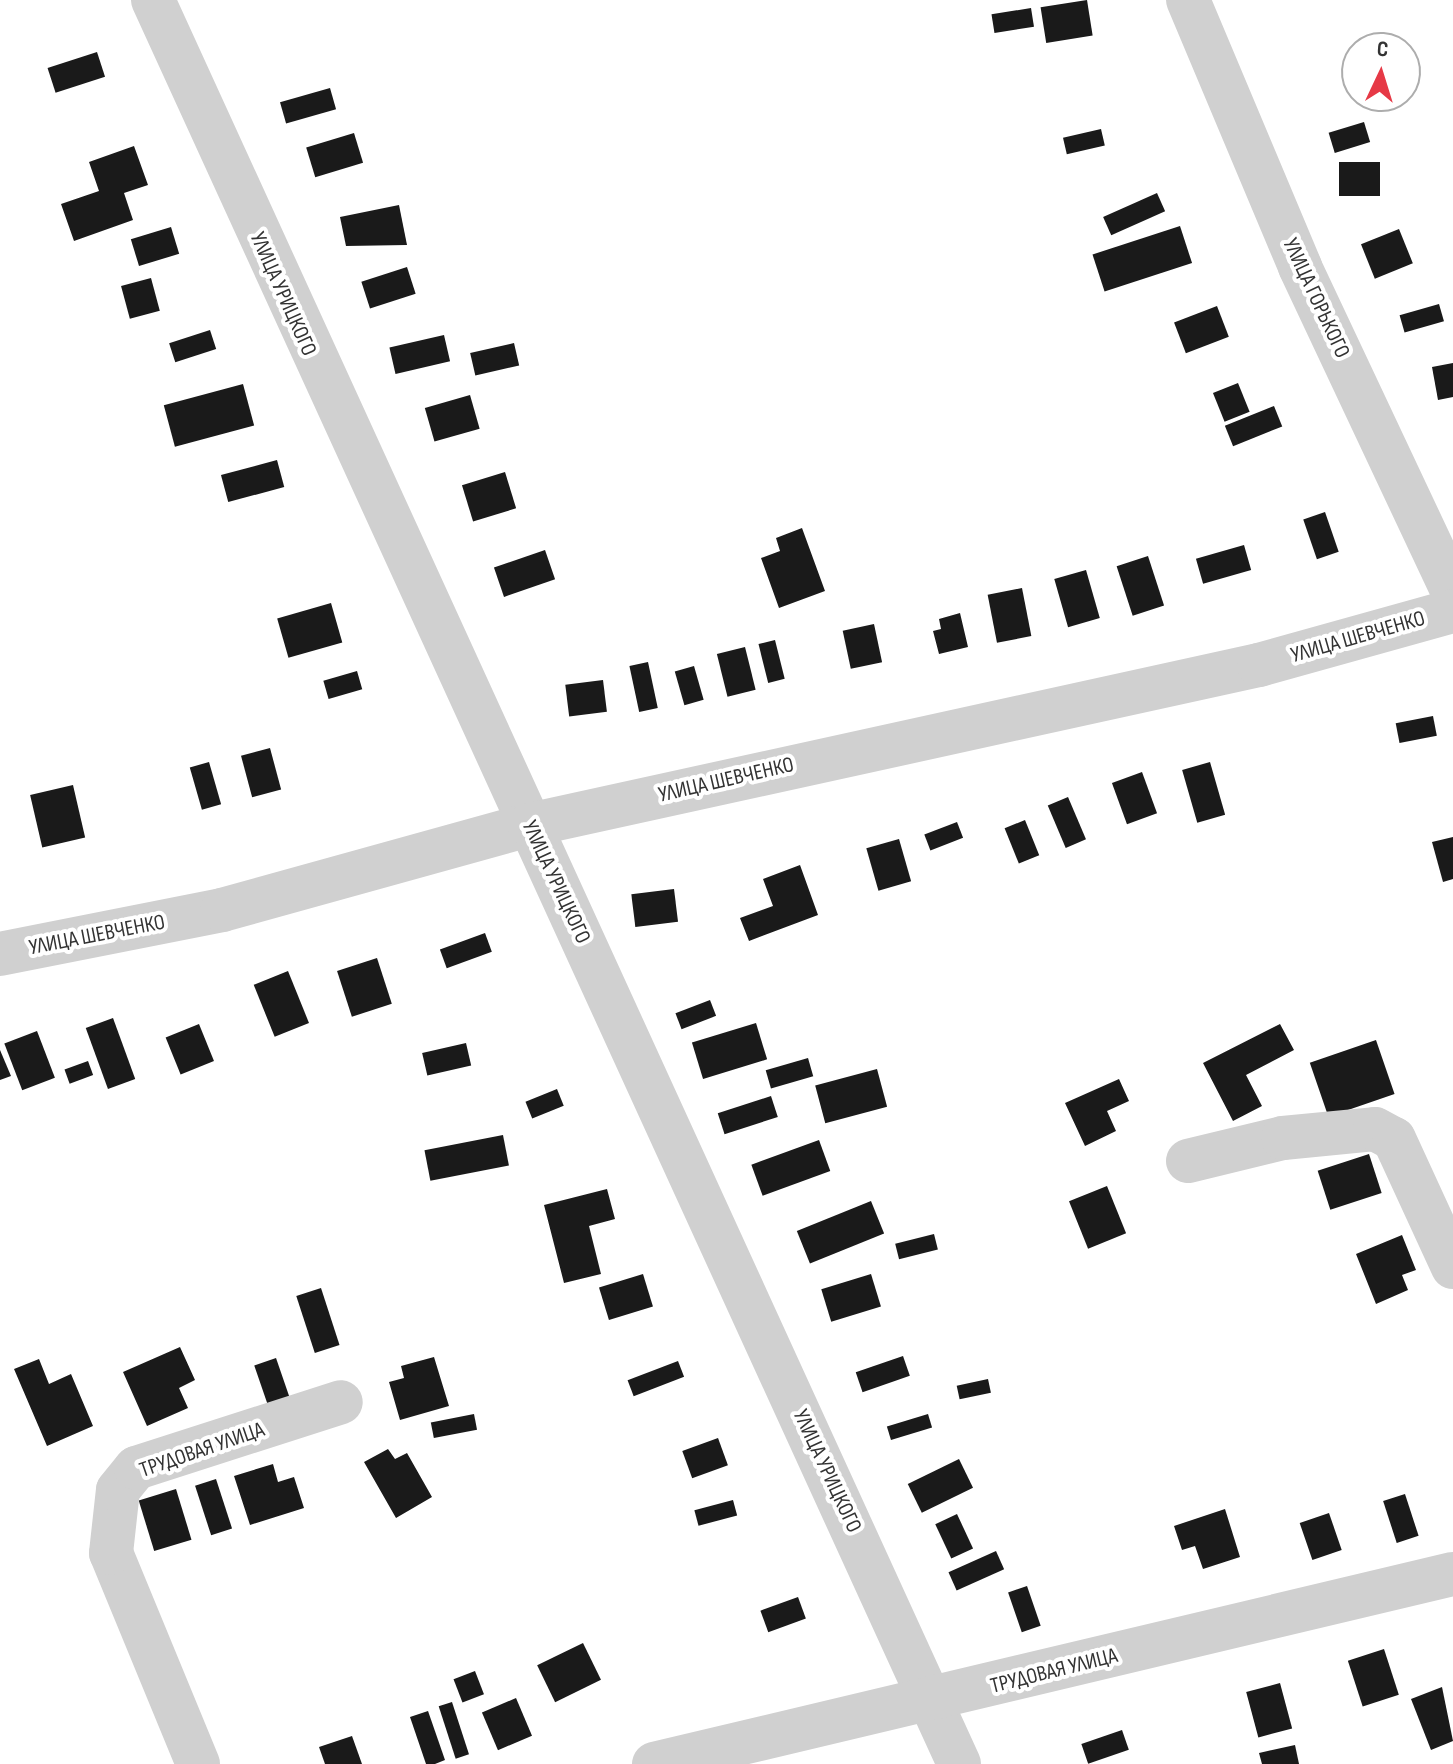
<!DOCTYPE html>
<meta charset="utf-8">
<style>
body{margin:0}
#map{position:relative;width:1453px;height:1764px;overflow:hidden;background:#fff;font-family:"Sofia Sans Condensed",sans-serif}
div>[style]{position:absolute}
.building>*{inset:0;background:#1a1a1a;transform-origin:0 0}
.minor>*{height:44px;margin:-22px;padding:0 22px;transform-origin:22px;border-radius:22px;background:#d0d0d0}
span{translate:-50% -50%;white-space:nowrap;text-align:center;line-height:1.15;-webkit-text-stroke:8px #fff;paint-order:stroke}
.street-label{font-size:22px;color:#333}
.north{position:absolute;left:1341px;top:32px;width:80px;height:80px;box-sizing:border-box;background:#fff;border:2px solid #adadad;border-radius:50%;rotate:4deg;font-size:22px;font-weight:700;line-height:32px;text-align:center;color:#333}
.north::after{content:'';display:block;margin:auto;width:28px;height:36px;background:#e63946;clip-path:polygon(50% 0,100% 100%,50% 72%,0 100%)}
</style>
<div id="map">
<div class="building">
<div style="left:1087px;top:0;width:36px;height:47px;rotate:81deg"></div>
<div style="left:1031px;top:8px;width:19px;height:40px;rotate:81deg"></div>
<div style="left:97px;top:52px;width:26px;height:52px;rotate:72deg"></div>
<div style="left:330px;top:88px;width:22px;height:52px;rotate:74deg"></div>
<div style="left:1364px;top:122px;width:21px;height:37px;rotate:73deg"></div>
<div style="left:1101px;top:129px;width:17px;height:39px;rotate:77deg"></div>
<div style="left:354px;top:133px;width:31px;height:50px;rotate:73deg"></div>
<div style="clip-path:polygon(134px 146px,148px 185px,124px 193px,133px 220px,74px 241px,61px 204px,99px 191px,89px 162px)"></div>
<div style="left:1339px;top:162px;width:41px;height:34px"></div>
<div style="left:1157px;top:193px;width:20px;height:59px;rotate:66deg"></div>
<div style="clip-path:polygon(399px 205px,407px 245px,346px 246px,340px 217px)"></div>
<div style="left:1180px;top:226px;width:39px;height:92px;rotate:72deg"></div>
<div style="left:171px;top:227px;width:28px;height:42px;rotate:73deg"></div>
<div style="left:1399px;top:229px;width:37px;height:41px;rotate:68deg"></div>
<div style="left:407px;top:267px;width:28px;height:48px;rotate:72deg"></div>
<div style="left:151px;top:278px;width:34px;height:31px;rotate:75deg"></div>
<div style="left:1439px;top:304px;width:18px;height:41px;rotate:74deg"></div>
<div style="left:1217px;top:306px;width:33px;height:46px;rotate:69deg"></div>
<div style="left:210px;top:330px;width:20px;height:43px;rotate:72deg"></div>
<div style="left:444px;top:335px;width:27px;height:56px;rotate:77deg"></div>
<div style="left:514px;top:343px;width:23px;height:45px;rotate:77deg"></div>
<div style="clip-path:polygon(1453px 363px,1453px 397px,1438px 400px,1432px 367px)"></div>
<div style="left:1238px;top:383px;width:31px;height:27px;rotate:68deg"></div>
<div style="left:243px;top:384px;width:43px;height:82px;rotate:75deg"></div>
<div style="left:470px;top:395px;width:35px;height:47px;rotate:74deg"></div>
<div style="left:1274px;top:406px;width:22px;height:53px;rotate:68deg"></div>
<div style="left:277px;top:460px;width:28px;height:58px;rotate:75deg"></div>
<div style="left:505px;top:472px;width:38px;height:45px;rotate:73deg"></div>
<div style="left:1325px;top:512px;width:42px;height:23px;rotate:71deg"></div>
<div style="clip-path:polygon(802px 528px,825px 591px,779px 608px,761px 558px,780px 551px,776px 538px)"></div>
<div style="left:1244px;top:545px;width:26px;height:50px;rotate:74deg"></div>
<div style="left:545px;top:550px;width:31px;height:54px;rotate:71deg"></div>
<div style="left:1148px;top:556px;width:52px;height:33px;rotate:72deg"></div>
<div style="left:1086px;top:570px;width:50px;height:33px;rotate:74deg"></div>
<div style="left:1022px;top:588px;width:49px;height:35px;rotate:79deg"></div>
<div style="left:331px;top:603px;width:41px;height:56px;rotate:74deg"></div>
<div style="clip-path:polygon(960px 613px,968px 647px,939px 654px,933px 631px,941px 629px,939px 619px)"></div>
<div style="left:874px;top:624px;width:39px;height:32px;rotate:78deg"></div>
<div style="left:775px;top:640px;width:40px;height:17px;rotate:76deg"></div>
<div style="left:745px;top:647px;width:44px;height:29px;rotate:76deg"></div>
<div style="left:648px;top:662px;width:47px;height:19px;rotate:78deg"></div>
<div style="left:694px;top:666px;width:35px;height:20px;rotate:74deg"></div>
<div style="left:357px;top:671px;width:19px;height:35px;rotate:74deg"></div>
<div style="left:603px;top:680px;width:32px;height:38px;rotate:83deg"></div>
<div style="left:1433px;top:716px;width:20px;height:38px;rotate:79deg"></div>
<div style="left:270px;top:748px;width:43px;height:30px;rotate:75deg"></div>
<div style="left:209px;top:762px;width:44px;height:20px;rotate:74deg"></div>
<div style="left:1210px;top:762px;width:55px;height:29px;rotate:74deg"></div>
<div style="left:1142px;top:772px;width:44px;height:32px;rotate:70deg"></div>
<div style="left:73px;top:785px;width:54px;height:44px;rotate:77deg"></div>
<div style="left:1068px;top:797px;width:46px;height:22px;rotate:67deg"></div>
<div style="left:1025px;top:820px;width:38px;height:22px;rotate:68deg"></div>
<div style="left:957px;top:822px;width:17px;height:35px;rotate:69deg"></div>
<div style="clip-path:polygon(1453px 837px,1453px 879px,1443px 882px,1432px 842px)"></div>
<div style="left:899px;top:839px;width:44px;height:34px;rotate:74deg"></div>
<div style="clip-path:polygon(800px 865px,818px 915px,749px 941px,740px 918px,773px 906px,763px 879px)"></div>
<div style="left:674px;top:889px;width:33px;height:43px;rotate:83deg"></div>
<div style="left:485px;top:933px;width:20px;height:48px;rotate:70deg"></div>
<div style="left:377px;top:958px;width:48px;height:42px;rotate:72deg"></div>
<div style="left:288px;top:971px;width:56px;height:37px;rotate:68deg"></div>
<div style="left:710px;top:1000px;width:17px;height:37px;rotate:69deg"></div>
<div style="left:113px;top:1018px;width:65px;height:29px;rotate:70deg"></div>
<div style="left:756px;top:1023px;width:38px;height:67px;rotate:73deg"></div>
<div style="left:199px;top:1024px;width:40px;height:36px;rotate:68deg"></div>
<div style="clip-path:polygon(1280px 1024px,1294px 1050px,1246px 1075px,1262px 1106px,1233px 1121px,1203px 1063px)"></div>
<div style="left:37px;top:1031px;width:50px;height:35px;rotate:69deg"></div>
<div style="left:1376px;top:1040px;width:57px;height:70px;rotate:71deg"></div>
<div style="left:466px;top:1043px;width:23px;height:45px;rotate:77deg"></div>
<div style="clip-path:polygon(0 1050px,11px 1076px,0 1080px)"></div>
<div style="left:808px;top:1058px;width:19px;height:44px;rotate:74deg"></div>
<div style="left:88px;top:1061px;width:15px;height:25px;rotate:70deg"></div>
<div style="left:877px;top:1069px;width:39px;height:64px;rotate:75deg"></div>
<div style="clip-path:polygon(1119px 1079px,1129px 1101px,1107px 1111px,1116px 1131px,1085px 1146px,1065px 1103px)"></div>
<div style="left:557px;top:1089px;width:18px;height:34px;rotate:68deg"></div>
<div style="left:771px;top:1096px;width:22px;height:56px;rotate:72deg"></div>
<div style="left:503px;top:1135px;width:31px;height:80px;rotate:79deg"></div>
<div style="left:819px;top:1140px;width:33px;height:72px;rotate:70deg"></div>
<div style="left:1369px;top:1154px;width:41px;height:54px;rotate:72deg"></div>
<div style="left:1107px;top:1186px;width:51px;height:41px;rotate:68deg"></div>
<div style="clip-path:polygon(607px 1189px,615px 1219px,589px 1226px,601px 1274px,564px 1283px,544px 1205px)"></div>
<div style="left:871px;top:1201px;width:35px;height:80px;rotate:68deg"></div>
<div style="left:934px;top:1234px;width:16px;height:40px;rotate:76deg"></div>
<div style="clip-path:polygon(1402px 1235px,1416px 1270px,1402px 1275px,1408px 1290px,1376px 1304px,1356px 1254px)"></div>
<div style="left:643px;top:1274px;width:34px;height:46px;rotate:73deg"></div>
<div style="left:871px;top:1274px;width:34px;height:52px;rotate:73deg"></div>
<div style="left:321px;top:1288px;width:60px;height:26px;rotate:72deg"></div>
<div style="clip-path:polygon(180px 1347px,195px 1380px,179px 1388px,188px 1408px,147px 1426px,123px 1372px)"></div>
<div style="left:903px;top:1356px;width:21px;height:50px;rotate:71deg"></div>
<div style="clip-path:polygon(434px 1357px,449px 1406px,400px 1420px,389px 1382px,404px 1378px,401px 1366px)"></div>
<div style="left:276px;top:1358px;width:42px;height:23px;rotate:71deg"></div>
<div style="clip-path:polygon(39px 1359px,49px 1384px,71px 1374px,93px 1426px,47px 1446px,14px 1369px)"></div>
<div style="left:678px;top:1361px;width:17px;height:54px;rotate:69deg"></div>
<div style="left:988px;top:1379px;width:14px;height:32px;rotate:78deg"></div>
<div style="left:474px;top:1414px;width:16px;height:44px;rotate:79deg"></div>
<div style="left:928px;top:1414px;width:14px;height:43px;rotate:73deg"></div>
<div style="left:718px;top:1438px;width:29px;height:38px;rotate:70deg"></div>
<div style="clip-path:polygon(388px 1449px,395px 1459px,407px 1453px,432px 1497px,396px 1518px,364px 1462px)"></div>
<div style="left:959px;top:1459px;width:32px;height:57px;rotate:64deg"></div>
<div style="clip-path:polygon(273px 1464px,278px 1482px,294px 1477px,304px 1508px,250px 1525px,234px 1476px)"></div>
<div style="left:216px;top:1479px;width:52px;height:22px;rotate:72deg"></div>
<div style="left:176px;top:1489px;width:53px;height:39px;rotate:73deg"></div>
<div style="left:1405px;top:1494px;width:44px;height:23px;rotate:72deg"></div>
<div style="left:733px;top:1500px;width:16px;height:40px;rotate:75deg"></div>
<div style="clip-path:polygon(1225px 1509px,1240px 1557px,1203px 1569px,1195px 1546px,1182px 1550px,1174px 1526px)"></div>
<div style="left:1329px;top:1513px;width:39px;height:31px;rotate:71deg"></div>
<div style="left:957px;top:1514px;width:38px;height:24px;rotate:65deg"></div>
<div style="left:996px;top:1551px;width:20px;height:52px;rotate:66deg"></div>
<div style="left:1027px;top:1586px;width:42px;height:20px;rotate:71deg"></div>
<div style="left:798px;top:1597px;width:23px;height:40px;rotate:70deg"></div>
<div style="left:583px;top:1643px;width:41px;height:51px;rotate:64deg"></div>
<div style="left:1384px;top:1649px;width:48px;height:38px;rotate:72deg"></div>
<div style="left:475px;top:1671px;width:25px;height:23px;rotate:69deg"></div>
<div style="left:1280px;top:1683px;width:47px;height:35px;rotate:75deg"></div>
<div style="clip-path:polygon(1442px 1687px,1453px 1741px,1431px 1750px,1411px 1699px)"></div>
<div style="left:516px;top:1698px;width:41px;height:37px;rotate:67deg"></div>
<div style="left:452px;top:1702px;width:55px;height:14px;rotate:72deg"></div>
<div style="clip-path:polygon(428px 1711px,445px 1760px,435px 1764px,426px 1764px,410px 1717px)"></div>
<div style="left:1122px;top:1730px;width:21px;height:43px;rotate:71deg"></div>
<div style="clip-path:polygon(352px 1736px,362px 1764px,325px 1764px,319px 1747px)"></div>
<div style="clip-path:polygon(1295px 1745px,1299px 1764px,1262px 1764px,1259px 1753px)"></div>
</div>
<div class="minor">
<div style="left:153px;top:0;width:1939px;rotate:65.44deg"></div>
<div style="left:1188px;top:0;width:290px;rotate:67.2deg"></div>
<div style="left:1300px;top:267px;width:359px;rotate:64.8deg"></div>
<div style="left:0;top:954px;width:226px;rotate:-11.2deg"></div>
<div style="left:222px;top:910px;width:319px;rotate:-15.5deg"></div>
<div style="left:529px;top:825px;width:747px;rotate:-12.36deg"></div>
<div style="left:1259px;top:665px;width:201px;rotate:-15.6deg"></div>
<div style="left:1188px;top:1161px;width:98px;rotate:-13.6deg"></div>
<div style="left:1283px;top:1138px;width:92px;rotate:-5.6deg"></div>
<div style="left:1375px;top:1129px;width:21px;rotate:28deg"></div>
<div style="left:1394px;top:1139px;width:141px;rotate:65.3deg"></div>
<div style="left:198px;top:1764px;width:228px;rotate:-112.4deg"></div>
<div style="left:111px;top:1553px;width:63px;rotate:-83.7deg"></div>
<div style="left:118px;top:1490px;width:28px;rotate:-51deg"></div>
<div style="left:136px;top:1468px;width:215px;rotate:-17.8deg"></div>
<div style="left:654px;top:1764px;width:821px;rotate:-13.38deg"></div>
</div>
<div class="street-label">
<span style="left:283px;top:294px;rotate:66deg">УЛИЦА УРИЦКОГО</span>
<span style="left:1316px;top:298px;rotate:65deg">УЛИЦА ГОРЬКОГО</span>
<span style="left:1358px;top:637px;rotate:-16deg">УЛИЦА ШЕВЧЕНКО</span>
<span style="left:726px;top:780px;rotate:-13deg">УЛИЦА ШЕВЧЕНКО</span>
<span style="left:556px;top:882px;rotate:65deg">УЛИЦА УРИЦКОГО</span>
<span style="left:97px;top:935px;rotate:-11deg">УЛИЦА ШЕВЧЕНКО</span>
<span style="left:202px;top:1450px;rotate:-19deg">ТРУДОВАЯ УЛИЦА</span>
<span style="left:827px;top:1471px;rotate:65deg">УЛИЦА УРИЦКОГО</span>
<span style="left:1054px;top:1671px;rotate:-14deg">ТРУДОВАЯ УЛИЦА</span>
</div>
<div class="north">С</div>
</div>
